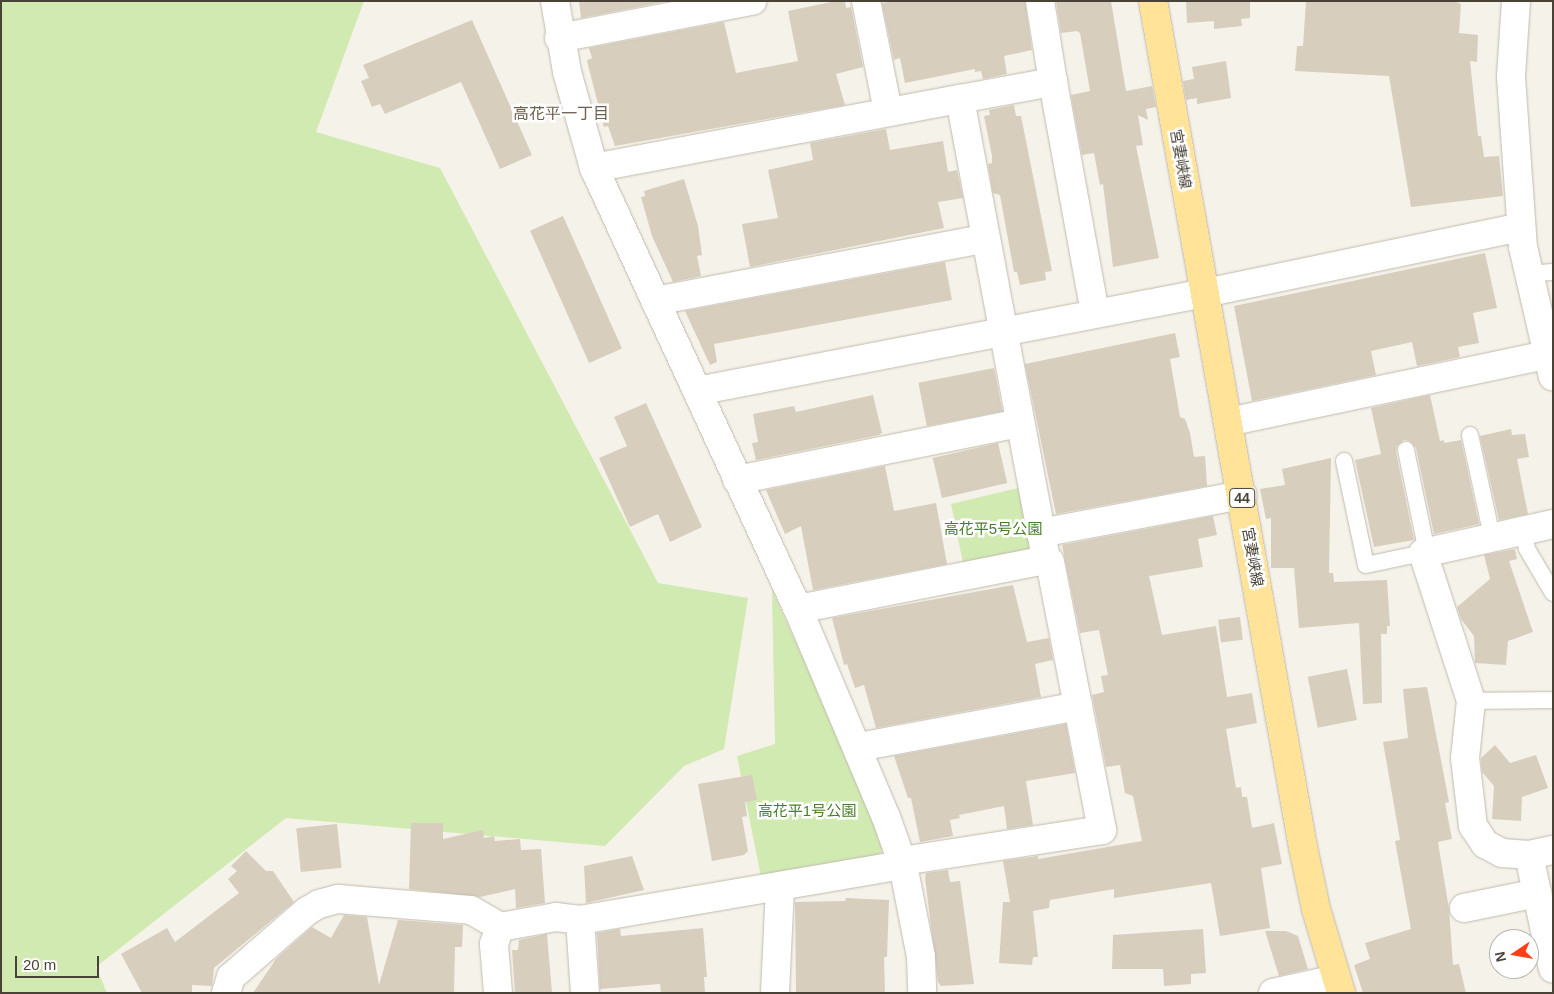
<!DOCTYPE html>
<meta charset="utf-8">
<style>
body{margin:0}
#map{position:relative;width:1554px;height:994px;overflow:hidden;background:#f5f2ea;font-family:Arial,"Noto Sans JP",sans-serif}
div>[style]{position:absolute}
.green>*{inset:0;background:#d0eab2}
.building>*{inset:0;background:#d7cebe;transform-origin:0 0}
.roads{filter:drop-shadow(0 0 1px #c1baac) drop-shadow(0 0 1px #c1baac)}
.service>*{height:16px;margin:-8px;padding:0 8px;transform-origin:8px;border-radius:8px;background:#fff}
.minor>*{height:28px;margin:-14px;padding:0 14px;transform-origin:14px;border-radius:14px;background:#fff}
.primary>*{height:28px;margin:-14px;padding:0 14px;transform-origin:14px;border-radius:14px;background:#ffe399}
span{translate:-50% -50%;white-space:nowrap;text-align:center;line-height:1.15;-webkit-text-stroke:5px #fff;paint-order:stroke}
.shield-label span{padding:1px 4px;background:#fff;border:1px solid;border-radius:4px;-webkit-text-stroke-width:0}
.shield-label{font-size:14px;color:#494337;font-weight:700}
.street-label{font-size:15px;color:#494337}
.park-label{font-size:15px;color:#477e28}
.neighbourhood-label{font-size:16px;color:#6d614e}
.frame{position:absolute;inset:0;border:2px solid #494337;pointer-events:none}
.north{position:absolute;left:1489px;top:929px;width:50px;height:50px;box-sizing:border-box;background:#fff;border:1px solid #b6b4af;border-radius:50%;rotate:258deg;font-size:14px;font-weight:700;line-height:20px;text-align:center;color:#494337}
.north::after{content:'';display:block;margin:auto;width:18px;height:22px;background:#ff3d17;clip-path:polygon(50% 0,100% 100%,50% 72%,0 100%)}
.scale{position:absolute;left:15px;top:956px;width:84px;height:22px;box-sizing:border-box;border:2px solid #494337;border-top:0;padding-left:6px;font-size:15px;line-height:18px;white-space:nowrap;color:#494337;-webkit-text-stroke:4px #fff;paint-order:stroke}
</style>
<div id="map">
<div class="green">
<div style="clip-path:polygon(1px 1px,364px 1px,316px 132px,440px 168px,658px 583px,748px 598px,724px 749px,684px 766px,605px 846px,286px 818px,96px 967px,107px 993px,1px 993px)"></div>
<div style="clip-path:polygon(1018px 488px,1031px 546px,1022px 557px,964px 568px,951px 504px)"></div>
<div style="clip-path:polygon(772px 590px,849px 759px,883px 849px,876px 859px,761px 877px,737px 756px,775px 744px)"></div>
</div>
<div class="building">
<div style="clip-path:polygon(579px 1px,668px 1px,581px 18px)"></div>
<div style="clip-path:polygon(836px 1px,845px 1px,846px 8px,851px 7px,863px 67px,836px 74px,845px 105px,615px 146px,608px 126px,604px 127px,588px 65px,587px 60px,592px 58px,589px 48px,724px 22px,736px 73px,798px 61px,788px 11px)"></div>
<div style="clip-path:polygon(896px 1px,1025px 1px,1032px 50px,1004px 56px,1007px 74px,983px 79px,981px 71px,975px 72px,975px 69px,905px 83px,900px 58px,894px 60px,882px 3px)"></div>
<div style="clip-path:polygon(1056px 1px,1111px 1px,1126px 91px,1152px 86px,1156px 107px,1146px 109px,1148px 120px,1138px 115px,1143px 145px,1136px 146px,1159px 258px,1113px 267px,1103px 184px,1100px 185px,1094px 153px,1082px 155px,1071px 95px,1090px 91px,1080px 33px,1077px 31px,1061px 33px)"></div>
<div style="clip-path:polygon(1186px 1px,1250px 1px,1250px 18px,1241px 19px,1242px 26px,1214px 29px,1214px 21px,1187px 23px)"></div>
<div style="clip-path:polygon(1306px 1px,1454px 1px,1461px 4px,1459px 33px,1478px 35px,1477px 62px,1470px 61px,1478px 136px,1481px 136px,1484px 157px,1499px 156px,1503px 196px,1411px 207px,1389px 76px,1295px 71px,1297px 46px,1303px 46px)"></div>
<div style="clip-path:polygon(472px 20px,532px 155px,500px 169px,461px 82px,385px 114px,380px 104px,372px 107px,361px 81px,369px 78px,363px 65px)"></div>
<div style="clip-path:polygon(1226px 61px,1231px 98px,1197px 104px,1197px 98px,1186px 100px,1183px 81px,1194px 79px,1192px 67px)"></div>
<div style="clip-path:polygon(1014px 105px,1016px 116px,1021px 116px,1052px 271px,1045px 272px,1046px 280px,1020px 285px,1017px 272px,1014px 272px,1000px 195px,993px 193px,988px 164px,992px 163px,992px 156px,984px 116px,990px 115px,989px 110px)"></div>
<div style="clip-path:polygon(886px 129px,890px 150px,943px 141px,948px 172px,957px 170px,963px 198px,938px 202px,944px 228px,750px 267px,742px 224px,778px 218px,768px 170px,813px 160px,810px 143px)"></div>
<div style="clip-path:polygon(684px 179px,698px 226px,702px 255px,697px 256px,701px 276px,673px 282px,652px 236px,641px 197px,645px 196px,644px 191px)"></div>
<div style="left:563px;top:216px;width:145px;height:36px;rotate:66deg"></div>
<div style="clip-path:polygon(1485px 253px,1497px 308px,1473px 313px,1479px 343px,1458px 347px,1460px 357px,1417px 366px,1412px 342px,1371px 351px,1376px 375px,1252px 401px,1234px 306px)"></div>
<div style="clip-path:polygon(945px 262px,952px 300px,714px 344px,717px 362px,710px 365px,685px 311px)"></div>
<div style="clip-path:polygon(1175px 333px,1180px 357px,1170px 359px,1180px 417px,1185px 419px,1190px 433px,1194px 457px,1205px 456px,1207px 486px,1056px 514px,1025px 364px)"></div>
<div style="left:994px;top:368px;width:44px;height:77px;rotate:79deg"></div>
<div style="clip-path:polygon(873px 395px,882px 433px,879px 435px,756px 460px,752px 443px,758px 442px,753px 414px,794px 406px,796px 412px)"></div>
<div style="clip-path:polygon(1430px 395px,1440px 441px,1444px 440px,1444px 443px,1461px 440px,1479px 524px,1434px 534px,1416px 448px,1410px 441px,1404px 440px,1397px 446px,1396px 452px,1414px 540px,1374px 547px,1355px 460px,1381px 454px,1371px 408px)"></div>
<div style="clip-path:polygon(646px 403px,702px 527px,670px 542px,658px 514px,630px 527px,599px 458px,627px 446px,614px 417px)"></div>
<div style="clip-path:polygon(1511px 429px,1512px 435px,1525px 434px,1529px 457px,1517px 459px,1528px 514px,1499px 520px,1480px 436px)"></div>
<div style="left:998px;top:443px;width:41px;height:67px;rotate:77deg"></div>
<div style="clip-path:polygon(1331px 458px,1329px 573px,1333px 573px,1334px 582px,1387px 580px,1390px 626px,1387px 626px,1387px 634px,1381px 634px,1382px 703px,1363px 704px,1359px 623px,1299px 628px,1294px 568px,1271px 568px,1271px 518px,1266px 519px,1260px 489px,1285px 485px,1282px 469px)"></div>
<div style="clip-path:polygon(885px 466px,894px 511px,936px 503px,947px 564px,813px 590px,801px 526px,785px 534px,766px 490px)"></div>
<div style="clip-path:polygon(1213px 516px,1217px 535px,1198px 539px,1203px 567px,1149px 576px,1162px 635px,1216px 626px,1227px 697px,1252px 693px,1257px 723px,1226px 729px,1236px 788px,1241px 787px,1242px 797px,1247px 797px,1252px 828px,1274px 823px,1282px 864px,1261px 868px,1270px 928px,1220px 936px,1211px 883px,1114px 898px,1114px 889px,1050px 900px,1049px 908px,1033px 911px,1038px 957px,1033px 957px,1032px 965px,999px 963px,1003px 902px,1010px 902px,1003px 861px,1038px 856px,1038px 859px,1142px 841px,1133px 796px,1125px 793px,1120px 765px,1106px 767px,1092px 695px,1104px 692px,1101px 676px,1108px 675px,1099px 630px,1080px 633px,1062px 545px)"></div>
<div style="clip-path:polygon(1515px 549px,1517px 559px,1509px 561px,1533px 632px,1508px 641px,1506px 665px,1475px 663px,1474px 636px,1461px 619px,1457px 607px,1490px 579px,1484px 555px)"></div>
<div style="clip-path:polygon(1013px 585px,1027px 642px,1049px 638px,1053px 660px,1035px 664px,1041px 697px,876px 728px,864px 685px,855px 688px,847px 664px,844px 665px,832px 618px)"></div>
<div style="left:1240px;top:617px;width:23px;height:22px;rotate:83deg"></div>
<div style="left:1347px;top:669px;width:52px;height:40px;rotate:79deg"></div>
<div style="clip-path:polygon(1427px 687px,1449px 802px,1445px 803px,1452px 839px,1438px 842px,1449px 909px,1453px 965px,1459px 964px,1466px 993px,1363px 993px,1354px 965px,1370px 959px,1365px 943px,1411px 929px,1395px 841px,1400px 840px,1383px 742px,1408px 738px,1403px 689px)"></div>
<div style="clip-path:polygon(1066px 724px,1075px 773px,1026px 781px,1033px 825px,1007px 829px,1004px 806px,959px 815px,960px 818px,950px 820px,953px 836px,920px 842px,911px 798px,908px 798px,894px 756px)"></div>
<div style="clip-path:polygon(1495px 745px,1510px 763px,1536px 755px,1548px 788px,1522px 797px,1521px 821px,1492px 819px,1494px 786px,1482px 772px,1481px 758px)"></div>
<div style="clip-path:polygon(752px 775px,757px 800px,745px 802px,747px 816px,742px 817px,748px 851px,744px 855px,712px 861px,698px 784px)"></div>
<div style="clip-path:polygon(411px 823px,443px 823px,443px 839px,483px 830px,484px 838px,494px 836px,495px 841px,520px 839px,521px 850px,541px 849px,545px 903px,516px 908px,515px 889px,480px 897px,409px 889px)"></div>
<div style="left:337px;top:824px;width:44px;height:41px;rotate:84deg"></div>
<div style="clip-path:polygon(246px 851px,266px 871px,273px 871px,294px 902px,214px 968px,212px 986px,192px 985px,192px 993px,142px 993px,121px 954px,167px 928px,175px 942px,239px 893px,228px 879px,237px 871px,231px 866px)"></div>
<div style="clip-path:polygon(632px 856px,644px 890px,586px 903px,584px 866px)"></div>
<div style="clip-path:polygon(948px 870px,950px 882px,960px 881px,974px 984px,941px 986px,938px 982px,925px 878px,926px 873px)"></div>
<div style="clip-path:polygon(846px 898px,889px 900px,887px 957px,884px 957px,885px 993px,796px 993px,795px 902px,845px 901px)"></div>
<div style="clip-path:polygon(344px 915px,367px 917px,379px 985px,398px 920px,463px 925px,462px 947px,455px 947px,454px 993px,253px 993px,276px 959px,312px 927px,331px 938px)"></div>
<div style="clip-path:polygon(703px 928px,707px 977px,704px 977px,705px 993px,661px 993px,660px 984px,600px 989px,597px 933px,620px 929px,621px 936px)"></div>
<div style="clip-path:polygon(1203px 929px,1206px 973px,1191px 974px,1191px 984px,1164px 986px,1163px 969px,1112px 969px,1113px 935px)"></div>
<div style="clip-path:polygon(1265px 931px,1286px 931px,1298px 936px,1308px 969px,1279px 976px)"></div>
<div style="clip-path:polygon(547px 934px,552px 993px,515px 993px,512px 950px,518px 950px,519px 940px)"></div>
</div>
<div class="roads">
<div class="service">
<div style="left:1528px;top:274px;width:25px;rotate:-5deg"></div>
<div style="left:1470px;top:435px;width:104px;rotate:77.8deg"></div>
<div style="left:1406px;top:450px;width:104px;rotate:78.4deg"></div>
<div style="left:1344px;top:461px;width:106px;rotate:78.1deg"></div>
<div style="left:1366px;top:565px;width:58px;rotate:-11.9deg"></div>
<div style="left:1523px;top:530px;width:19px;rotate:78deg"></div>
<div style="left:1527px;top:549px;width:51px;rotate:59.4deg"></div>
<div style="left:1471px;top:701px;width:82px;rotate:-0.7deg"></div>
</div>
<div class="minor">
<div style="left:555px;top:1px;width:72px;rotate:80.4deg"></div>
<div style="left:567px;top:72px;width:100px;rotate:74.3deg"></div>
<div style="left:594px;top:168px;width:486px;rotate:65.2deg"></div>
<div style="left:798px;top:609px;width:226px;rotate:67.1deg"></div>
<div style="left:886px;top:817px;width:51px;rotate:70.5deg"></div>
<div style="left:903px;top:865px;width:94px;rotate:78.9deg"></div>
<div style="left:921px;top:957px;width:36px;rotate:88deg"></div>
<div style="left:866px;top:1px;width:112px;rotate:78.7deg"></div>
<div style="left:1516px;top:1px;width:76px;rotate:93.8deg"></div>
<div style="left:1511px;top:77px;width:170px;rotate:86deg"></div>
<div style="left:1523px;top:247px;width:133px;rotate:77deg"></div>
<div style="left:559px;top:38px;width:197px;rotate:-10.9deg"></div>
<div style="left:1053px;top:82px;width:235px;rotate:79.7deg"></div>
<div style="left:960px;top:99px;width:95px;rotate:-10.4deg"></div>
<div style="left:1053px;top:82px;width:82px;rotate:-99.1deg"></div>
<div style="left:594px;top:168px;width:372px;rotate:-10.7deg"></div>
<div style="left:960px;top:99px;width:469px;rotate:79.4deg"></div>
<div style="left:655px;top:301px;width:335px;rotate:-10.7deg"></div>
<div style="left:697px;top:391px;width:517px;rotate:-10.92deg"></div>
<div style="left:1205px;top:293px;width:323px;rotate:-11.8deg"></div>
<div style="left:1228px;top:422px;width:325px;rotate:-11.9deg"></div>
<div style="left:737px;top:480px;width:289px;rotate:-11.4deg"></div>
<div style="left:1553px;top:524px;width:133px;rotate:167.4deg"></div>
<div style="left:1423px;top:553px;width:156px;rotate:72deg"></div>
<div style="left:1471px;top:701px;width:57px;rotate:96deg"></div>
<div style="left:1465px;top:758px;width:68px;rotate:83.3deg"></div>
<div style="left:1473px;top:826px;width:22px;rotate:56deg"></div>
<div style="left:1485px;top:844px;width:19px;rotate:28deg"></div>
<div style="left:1502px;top:853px;width:27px;rotate:4deg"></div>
<div style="left:1529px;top:855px;width:25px;rotate:-12deg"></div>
<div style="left:1041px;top:533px;width:205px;rotate:-10.7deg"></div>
<div style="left:798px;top:609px;width:253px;rotate:-11.2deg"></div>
<div style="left:1046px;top:560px;width:4px;rotate:27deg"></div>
<div style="left:1050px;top:562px;width:273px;rotate:79deg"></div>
<div style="left:1102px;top:830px;width:202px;rotate:171.2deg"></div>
<div style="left:859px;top:747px;width:223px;rotate:-10.6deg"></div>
<div style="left:1529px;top:855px;width:116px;rotate:78.1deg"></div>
<div style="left:1464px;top:908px;width:75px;rotate:-11.6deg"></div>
<div style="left:580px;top:920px;width:73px;rotate:86.1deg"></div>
<div style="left:226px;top:993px;width:17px;rotate:-73deg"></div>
<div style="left:231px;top:977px;width:101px;rotate:-41deg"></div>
<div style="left:307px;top:911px;width:14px;rotate:-30deg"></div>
<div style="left:319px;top:904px;width:20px;rotate:-15deg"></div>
<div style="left:338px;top:899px;width:133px;rotate:4.7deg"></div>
<div style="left:471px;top:910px;width:34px;rotate:30deg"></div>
<div style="left:500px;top:927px;width:57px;rotate:-10.1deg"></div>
<div style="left:556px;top:917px;width:24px;rotate:7deg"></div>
<div style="left:580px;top:920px;width:328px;rotate:-9.7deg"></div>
<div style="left:498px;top:993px;width:49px;rotate:-94.7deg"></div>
<div style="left:494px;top:944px;width:18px;rotate:-71deg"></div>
<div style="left:775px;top:993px;width:106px;rotate:-87.3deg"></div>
<div style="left:1273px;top:993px;width:65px;rotate:-12.5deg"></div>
</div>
<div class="primary">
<div style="left:1153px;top:1px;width:859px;rotate:79.95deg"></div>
<div style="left:1303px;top:847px;width:63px;rotate:78.2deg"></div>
<div style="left:1316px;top:909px;width:88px;rotate:73.4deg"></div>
</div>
</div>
<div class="shield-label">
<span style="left:1242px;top:498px">44</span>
</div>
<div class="street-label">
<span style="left:1181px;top:159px;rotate:80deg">宮妻峡線</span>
<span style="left:1253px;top:557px;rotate:80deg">宮妻峡線</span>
</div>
<div class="park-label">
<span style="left:993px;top:529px">高花平5号公園</span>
<span style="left:807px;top:811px">高花平1号公園</span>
</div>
<div class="neighbourhood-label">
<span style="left:561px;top:114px">高花平一丁目</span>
</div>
<div class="frame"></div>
<div class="north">N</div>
<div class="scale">20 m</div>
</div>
